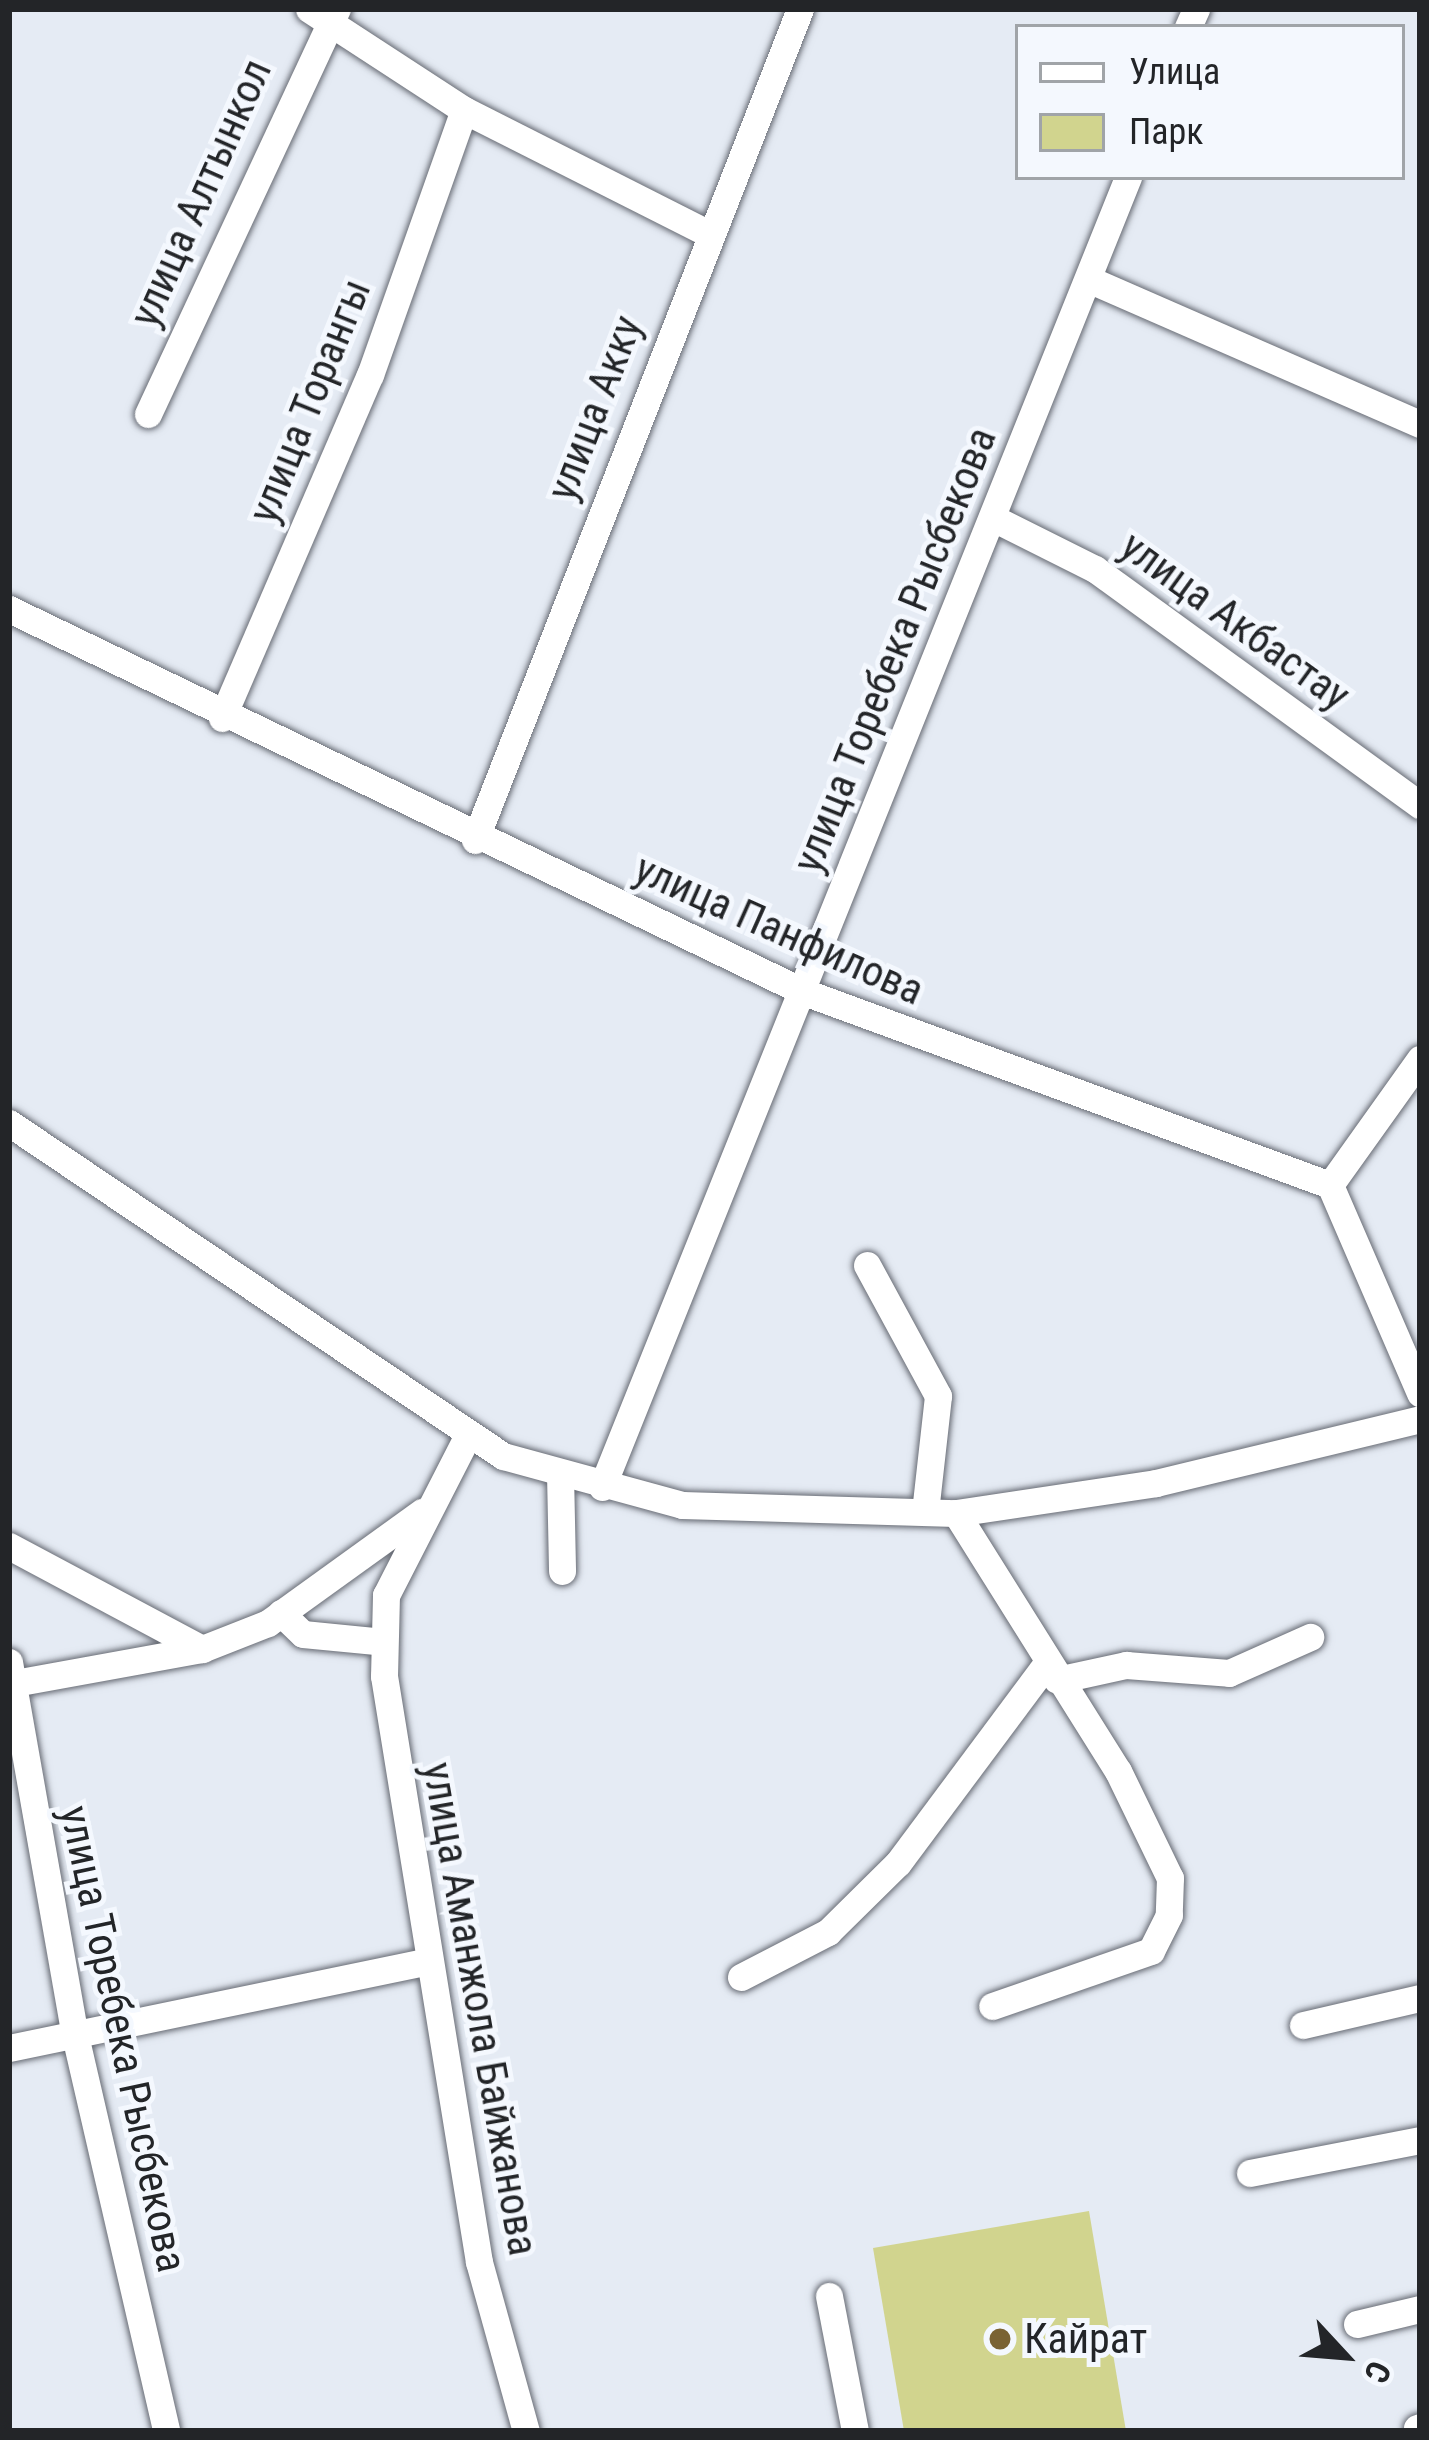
<!DOCTYPE html>
<meta charset="utf-8">
<style>
body{margin:0}
#map{position:relative;width:1429px;height:2440px;overflow:hidden;background:#e5ebf4;font-family:"Roboto Condensed",sans-serif}
div>[style]{position:absolute}
.green>*{inset:0;background:#d1d48e}
.roads{filter:drop-shadow(0 0 3px #676b74) drop-shadow(0 0 3px #676b74)}
.minor>*{height:27px;margin:-13.5px;padding:0 13.5px;transform-origin:13.5px;border-radius:13.5px;background:#fff}
.dots>*{width:33px;height:33px;translate:-50% -50%;box-sizing:border-box;border:6px solid #f4f8fe;border-radius:50%}
span{translate:-50% -50%;white-space:nowrap;text-align:center;line-height:1.15;-webkit-text-stroke:10px #f4f8fe;paint-order:stroke}
.street-label{font-size:42px;color:#232528}
.poi-label{font-size:42px;color:#232528}
.left{translate:0 -50%;text-align:left}
.frame{position:absolute;inset:0;border:12px solid #232528;pointer-events:none}
.legend{position:absolute;left:1015px;top:24px;width:390px;height:156px;box-sizing:border-box;background:#f4f8fe;border:3px solid #a0a4a8;margin:0;padding:15px 21px;list-style:none;font-size:36px;color:#232528}
.legend li{display:flex;align-items:center;gap:24px;height:60px}
.legend b{width:60px;border:3px solid #a0a4a8}
.north{position:absolute;left:1285px;top:2296px;width:120px;height:120px;-webkit-text-stroke:9px #f4f8fe;paint-order:stroke;rotate:116deg;font-size:33px;font-weight:700;line-height:48px;text-align:center;color:#232528}
.north::after{content:'';display:block;margin:auto;width:42px;height:54px;background:#232528;clip-path:polygon(50% 0,100% 100%,50% 72%,0 100%)}
</style>
<div id="map">
<div class="green">
<div style="clip-path:polygon(1089px 2211px,1126px 2431px,904px 2431px,873px 2248px)"></div>
</div>
<div class="roads">
<div class="minor">
<div style="left:309px;top:9px;width:185px;rotate:33.1deg"></div>
<div style="left:464px;top:110px;width:273px;rotate:26.8deg"></div>
<div style="left:1188px;top:27px;width:20px;rotate:-66deg"></div>
<div style="left:1088px;top:279px;width:362px;rotate:23.6deg"></div>
<div style="left:148px;top:414px;width:447px;rotate:-65deg"></div>
<div style="left:993px;top:518px;width:114px;rotate:26.6deg"></div>
<div style="left:1095px;top:569px;width:402px;rotate:36deg"></div>
<div style="left:9px;top:609px;width:882px;rotate:25.72deg"></div>
<div style="left:804px;top:992px;width:560px;rotate:20.15deg"></div>
<div style="left:1330px;top:1185px;width:227px;rotate:66.6deg"></div>
<div style="left:222px;top:718px;width:374px;rotate:-66.7deg"></div>
<div style="left:370px;top:375px;width:281px;rotate:-70.5deg"></div>
<div style="left:475px;top:840px;width:892px;rotate:-68.64deg"></div>
<div style="left:9px;top:1123px;width:596px;rotate:33.98deg"></div>
<div style="left:503px;top:1456px;width:186px;rotate:15.3deg"></div>
<div style="left:682px;top:1505px;width:274px;rotate:1.7deg"></div>
<div style="left:956px;top:1513px;width:202px;rotate:-8.5deg"></div>
<div style="left:1156px;top:1483px;width:272px;rotate:-13.6deg"></div>
<div style="left:1330px;top:1185px;width:155px;rotate:-54.5deg"></div>
<div style="left:867px;top:1265px;width:149px;rotate:61.5deg"></div>
<div style="left:938px;top:1396px;width:116px;rotate:96.4deg"></div>
<div style="left:468px;top:1435px;width:180px;rotate:117.1deg"></div>
<div style="left:386px;top:1595px;width:81px;rotate:91.4deg"></div>
<div style="left:384px;top:1676px;width:594px;rotate:80.79deg"></div>
<div style="left:479px;top:2262px;width:175px;rotate:74.5deg"></div>
<div style="left:560px;top:1473px;width:98px;rotate:88.8deg"></div>
<div style="left:602px;top:1487px;width:1412px;rotate:-68.12deg"></div>
<div style="left:956px;top:1513px;width:305px;rotate:57.9deg"></div>
<div style="left:1118px;top:1771px;width:119px;rotate:64.1deg"></div>
<div style="left:1170px;top:1878px;width:37px;rotate:92deg"></div>
<div style="left:1169px;top:1915px;width:40px;rotate:116.6deg"></div>
<div style="left:1151px;top:1951px;width:168px;rotate:160.9deg"></div>
<div style="left:9px;top:1546px;width:219px;rotate:28.1deg"></div>
<div style="left:281px;top:1613px;width:30px;rotate:44deg"></div>
<div style="left:303px;top:1634px;width:81px;rotate:5.6deg"></div>
<div style="left:9px;top:1662px;width:375px;rotate:80deg"></div>
<div style="left:74px;top:2031px;width:410px;rotate:77deg"></div>
<div style="left:1057px;top:1680px;width:71px;rotate:-12.3deg"></div>
<div style="left:1126px;top:1665px;width:103px;rotate:4.4deg"></div>
<div style="left:1229px;top:1673px;width:89px;rotate:-24deg"></div>
<div style="left:9px;top:1684px;width:196px;rotate:-10.3deg"></div>
<div style="left:202px;top:1649px;width:71px;rotate:-21.5deg"></div>
<div style="left:268px;top:1623px;width:190px;rotate:-35.8deg"></div>
<div style="left:741px;top:1977px;width:98px;rotate:-27.3deg"></div>
<div style="left:828px;top:1932px;width:98px;rotate:-44.6deg"></div>
<div style="left:898px;top:1863px;width:246px;rotate:-53.3deg"></div>
<div style="left:1303px;top:2025px;width:120px;rotate:-13deg"></div>
<div style="left:9px;top:2048px;width:423px;rotate:-11.7deg"></div>
<div style="left:1250px;top:2173px;width:173px;rotate:-11deg"></div>
<div style="left:829px;top:2296px;width:137px;rotate:79.1deg"></div>
<div style="left:1357px;top:2324px;width:65px;rotate:-13.4deg"></div>
<div style="left:1417px;top:2428px;width:3px;rotate:-18deg"></div>
</div>
</div>
<div class="dots">
<div style="left:1000px;top:2339px;background:#7a6233"></div>
</div>
<div class="street-label">
<span style="left:201px;top:193px;rotate:-66deg">улица Алтынкол</span>
<span style="left:310px;top:401px;rotate:-68deg">улица Торангы</span>
<span style="left:595px;top:408px;rotate:-69deg">улица Акку</span>
<span style="left:1235px;top:621px;rotate:36deg">улица Акбастау</span>
<span style="left:895px;top:650px;rotate:-68deg">улица Торебека Рысбекова</span>
<span style="left:779px;top:930px;rotate:24deg">улица Панфилова</span>
<span style="left:480px;top:2009px;rotate:80deg">улица Аманжола Байжанова</span>
<span style="left:123px;top:2039px;rotate:78deg">улица Торебека Рысбекова</span>
</div>
<div class="poi-label">
<span class="left" style="left:1024px;top:2339px">Кайрат</span>
</div>
<div class="frame"></div>
<ul class="legend">
<li><b style="height:15px;background:#fff"></b>Улица</li>
<li><b style="height:33px;background:#d1d48e"></b>Парк</li>
</ul>
<div class="north">С</div>
</div>
